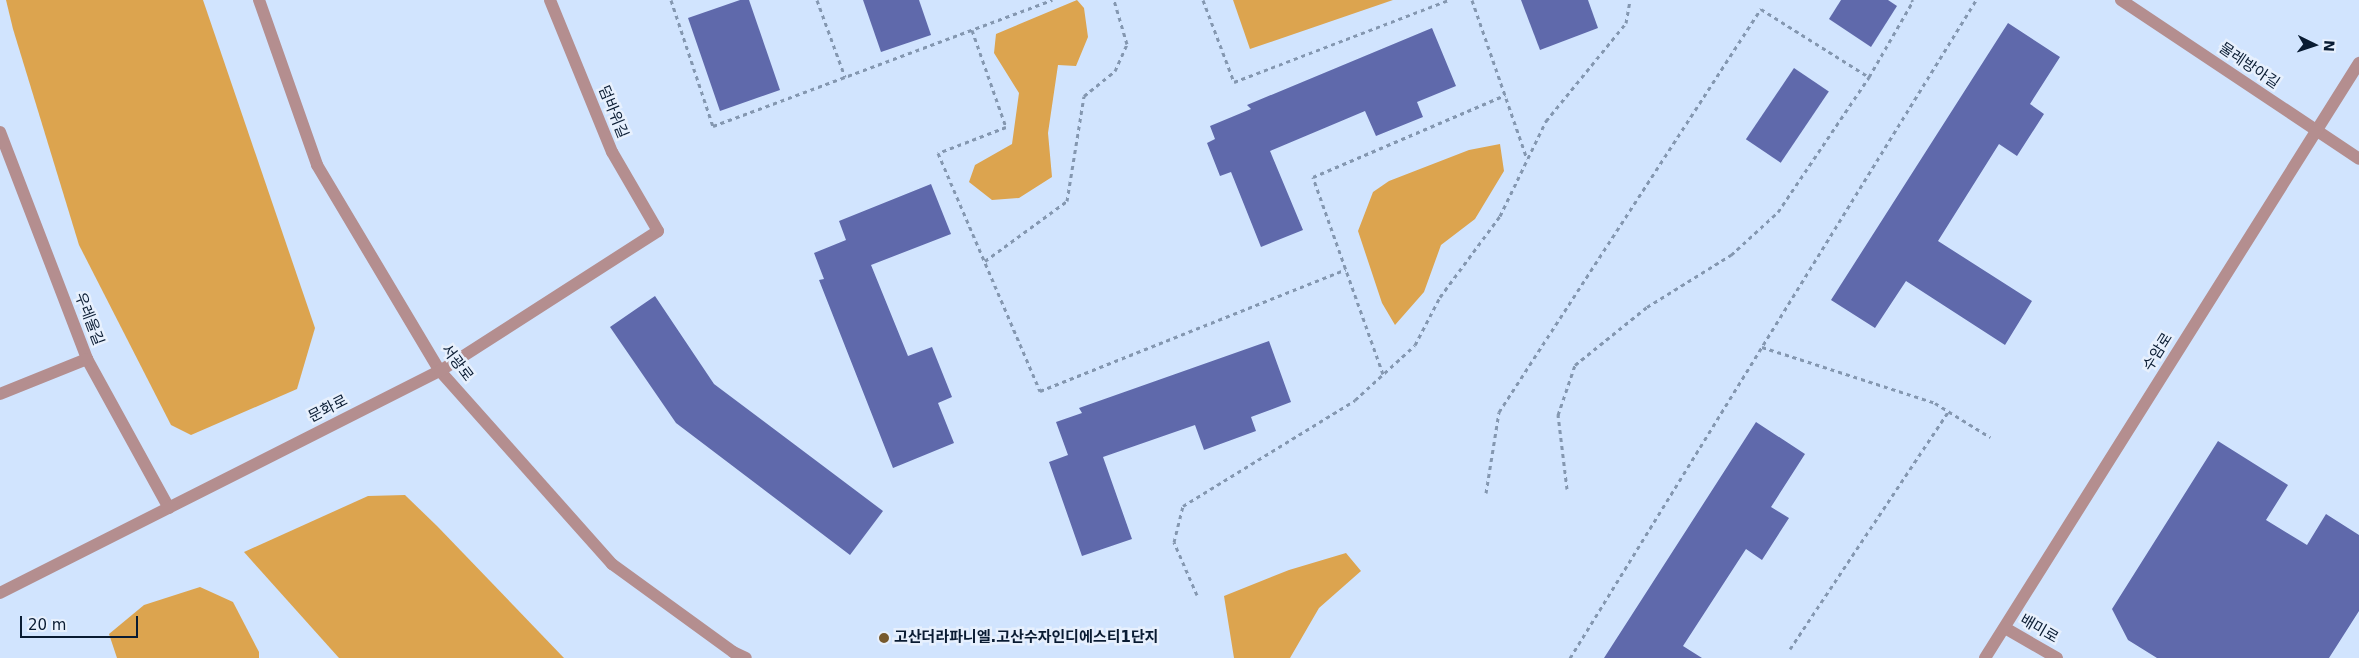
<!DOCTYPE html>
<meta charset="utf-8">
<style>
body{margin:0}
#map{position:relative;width:2359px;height:658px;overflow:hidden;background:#d1e4fe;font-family:"DejaVu Sans","Noto Sans KR",sans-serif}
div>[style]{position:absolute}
.green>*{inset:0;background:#dca44f}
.building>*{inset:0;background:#5f69ab;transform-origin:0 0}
.path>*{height:3px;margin-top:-1.5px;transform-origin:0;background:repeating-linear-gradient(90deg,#8497b0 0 4px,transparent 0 8px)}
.minor>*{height:12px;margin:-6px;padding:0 6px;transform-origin:6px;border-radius:6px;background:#b48e8f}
.dots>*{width:14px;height:14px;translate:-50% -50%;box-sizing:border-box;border:2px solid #e7f0fd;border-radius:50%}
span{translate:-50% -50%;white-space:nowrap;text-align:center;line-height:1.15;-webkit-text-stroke:5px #e7f0fd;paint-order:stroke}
.street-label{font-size:15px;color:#091b32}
.poi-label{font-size:15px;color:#091b32;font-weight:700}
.left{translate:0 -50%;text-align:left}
.north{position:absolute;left:2289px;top:20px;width:50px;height:50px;-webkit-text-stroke:4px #e7f0fd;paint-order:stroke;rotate:94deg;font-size:14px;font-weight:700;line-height:20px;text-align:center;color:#091b32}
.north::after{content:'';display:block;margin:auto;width:18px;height:22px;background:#091b32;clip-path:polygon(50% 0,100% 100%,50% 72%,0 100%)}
.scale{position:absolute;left:20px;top:616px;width:118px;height:22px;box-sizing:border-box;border:2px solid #091b32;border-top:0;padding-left:6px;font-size:15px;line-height:18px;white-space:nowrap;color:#091b32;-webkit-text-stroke:4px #e7f0fd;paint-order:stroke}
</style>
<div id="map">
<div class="green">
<div style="clip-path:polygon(6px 0,203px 0,315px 328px,297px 389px,191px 435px,171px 425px,79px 245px,13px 29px)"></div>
<div style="clip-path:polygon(1077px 0,1084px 8px,1088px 37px,1076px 66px,1058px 65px,1048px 133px,1052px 177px,1019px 198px,992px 200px,969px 182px,975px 165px,1012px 144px,1019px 93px,994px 53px,996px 34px)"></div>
<div style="clip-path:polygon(1233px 0,1393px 0,1250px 49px)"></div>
<div style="clip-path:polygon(1500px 144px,1504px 171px,1475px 219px,1441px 245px,1424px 292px,1395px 325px,1382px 303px,1358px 231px,1373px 192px,1389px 181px,1469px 150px)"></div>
<div style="clip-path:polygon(405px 495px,438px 527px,564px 658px,339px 658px,244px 552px,368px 496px)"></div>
<div style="clip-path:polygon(1346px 553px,1361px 571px,1319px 608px,1290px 658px,1234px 658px,1224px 596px,1289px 570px)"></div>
<div style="clip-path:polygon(200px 587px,233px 602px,259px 652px,259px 658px,117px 658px,109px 634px,144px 605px)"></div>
</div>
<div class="building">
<div style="clip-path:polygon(740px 0,749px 0,780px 90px,720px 111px,688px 18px)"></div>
<div style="clip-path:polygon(863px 0,919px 0,931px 35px,881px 52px)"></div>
<div style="clip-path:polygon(1521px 0,1588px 0,1598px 28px,1540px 50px)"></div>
<div style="clip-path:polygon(1841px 0,1888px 0,1897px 6px,1871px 47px,1829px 19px)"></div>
<div style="clip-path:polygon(2008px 23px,2060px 57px,2030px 104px,2044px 114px,2017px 156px,1999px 144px,1938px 241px,2032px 301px,2005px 345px,1906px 281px,1875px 328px,1831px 300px)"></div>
<div style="clip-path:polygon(1432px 28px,1456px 86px,1417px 102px,1423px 117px,1376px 136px,1365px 111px,1270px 151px,1303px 230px,1261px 247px,1231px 172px,1220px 176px,1207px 143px,1215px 139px,1210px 126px,1251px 109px,1247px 105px)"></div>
<div style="left:1794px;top:68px;width:42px;height:86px;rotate:34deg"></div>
<div style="clip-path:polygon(931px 184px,951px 234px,871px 265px,908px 356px,932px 347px,952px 397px,938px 403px,954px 443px,893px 468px,819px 280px,824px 279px,814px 253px,846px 240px,839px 221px)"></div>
<div style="clip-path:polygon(655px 296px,714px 384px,883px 511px,850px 555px,676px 423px,610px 327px)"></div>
<div style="clip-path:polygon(1269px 341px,1291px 402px,1251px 417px,1256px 431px,1204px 450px,1195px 425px,1103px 457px,1132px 539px,1082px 556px,1049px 462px,1068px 455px,1056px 422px,1082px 413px,1079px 408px)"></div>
<div style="clip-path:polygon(1756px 422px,1805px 454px,1771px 507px,1789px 518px,1762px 560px,1746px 549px,1683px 646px,1702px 658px,1604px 658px)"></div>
<div style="clip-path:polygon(2218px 441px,2288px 485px,2266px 520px,2307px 545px,2326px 514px,2359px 535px,2359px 611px,2329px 658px,2157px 658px,2128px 640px,2112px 609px)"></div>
</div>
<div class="path">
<div style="left:671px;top:0;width:133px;rotate:71.6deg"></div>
<div style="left:713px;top:126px;width:362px;rotate:-20.4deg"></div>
<div style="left:817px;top:0;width:82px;rotate:70deg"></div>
<div style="left:1203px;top:0;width:88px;rotate:69.3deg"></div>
<div style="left:1234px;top:82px;width:230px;rotate:-20.9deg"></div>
<div style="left:1472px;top:0;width:168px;rotate:70.9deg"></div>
<div style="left:972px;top:30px;width:103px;rotate:70.7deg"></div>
<div style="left:1006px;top:127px;width:73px;rotate:159.1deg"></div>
<div style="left:938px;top:153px;width:259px;rotate:66.8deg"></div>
<div style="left:1040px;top:391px;width:329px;rotate:-21.7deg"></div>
<div style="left:985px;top:261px;width:102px;rotate:-36.2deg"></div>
<div style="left:1067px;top:201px;width:106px;rotate:-80.8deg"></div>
<div style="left:1084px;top:96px;width:40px;rotate:-39deg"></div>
<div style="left:1115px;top:71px;width:30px;rotate:-66deg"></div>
<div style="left:1127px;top:44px;width:46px;rotate:-106.5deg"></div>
<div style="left:1762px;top:347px;width:182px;rotate:17.9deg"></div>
<div style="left:1935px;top:403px;width:65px;rotate:31.7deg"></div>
<div style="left:1383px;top:374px;width:209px;rotate:-109.6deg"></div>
<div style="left:1313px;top:177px;width:209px;rotate:-23.1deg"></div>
<div style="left:1567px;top:489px;width:75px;rotate:-96.9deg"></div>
<div style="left:1558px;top:415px;width:53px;rotate:-71.2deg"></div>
<div style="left:1575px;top:365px;width:92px;rotate:-38.9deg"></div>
<div style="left:1647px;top:307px;width:99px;rotate:-31.8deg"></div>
<div style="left:1731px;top:255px;width:64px;rotate:-42.5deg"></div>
<div style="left:1778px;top:212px;width:163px;rotate:-56deg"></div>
<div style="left:1869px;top:77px;width:88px;rotate:-59.9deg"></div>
<div style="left:1913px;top:1px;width:2px;rotate:-153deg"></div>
<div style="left:1486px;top:493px;width:82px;rotate:-80.9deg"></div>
<div style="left:1499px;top:412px;width:481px;rotate:-57deg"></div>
<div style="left:1761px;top:9px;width:128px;rotate:32.2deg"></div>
<div style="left:1197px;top:595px;width:58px;rotate:-113.5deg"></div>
<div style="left:1174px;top:542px;width:37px;rotate:-76deg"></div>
<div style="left:1183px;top:506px;width:202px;rotate:-31.6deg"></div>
<div style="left:1355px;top:400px;width:81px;rotate:-42.5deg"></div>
<div style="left:1415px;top:345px;width:54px;rotate:-62.5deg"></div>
<div style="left:1440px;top:297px;width:101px;rotate:-53.5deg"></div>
<div style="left:1500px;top:216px;width:106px;rotate:-64.2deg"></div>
<div style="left:1546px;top:121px;width:127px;rotate:-50.8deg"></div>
<div style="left:1626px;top:23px;width:23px;rotate:-80deg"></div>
<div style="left:1790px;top:649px;width:285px;rotate:-56.3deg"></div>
<div style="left:1570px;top:658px;width:773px;rotate:-58.32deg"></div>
</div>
<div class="minor">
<div style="left:259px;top:0;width:175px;rotate:70.6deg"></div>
<div style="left:317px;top:165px;width:240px;rotate:59.2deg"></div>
<div style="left:440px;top:371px;width:259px;rotate:48.3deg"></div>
<div style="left:612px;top:564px;width:150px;rotate:36deg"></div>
<div style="left:733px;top:652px;width:14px;rotate:25deg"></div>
<div style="left:2121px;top:0;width:286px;rotate:33.7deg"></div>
<div style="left:0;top:132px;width:243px;rotate:69deg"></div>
<div style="left:87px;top:359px;width:170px;rotate:61.2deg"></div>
<div style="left:0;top:394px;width:94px;rotate:-21.9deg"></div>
<div style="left:0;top:593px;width:493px;rotate:-26.8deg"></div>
<div style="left:440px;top:371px;width:259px;rotate:-32.7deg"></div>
<div style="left:658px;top:231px;width:91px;rotate:-120.2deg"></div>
<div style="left:612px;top:152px;width:164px;rotate:-112.2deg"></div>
<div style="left:2005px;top:628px;width:60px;rotate:30deg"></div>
<div style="left:1985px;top:658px;width:703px;rotate:-57.85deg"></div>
</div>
<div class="dots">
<div style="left:884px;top:638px;background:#76592d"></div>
</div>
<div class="street-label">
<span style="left:2249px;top:66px;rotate:34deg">물레방아길</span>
<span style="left:613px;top:112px;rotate:68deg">덤바위길</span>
<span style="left:89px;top:319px;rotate:69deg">우레울길</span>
<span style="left:2158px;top:352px;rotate:-58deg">수암로</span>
<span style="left:457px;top:363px;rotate:53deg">서광로</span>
<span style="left:328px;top:409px;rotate:-27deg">문화로</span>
<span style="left:2039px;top:629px;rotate:30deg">배미로</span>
</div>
<div class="poi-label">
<span class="left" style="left:894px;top:638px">고산더라파니엘.고산수자인디에스티1단지</span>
</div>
<div class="north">N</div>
<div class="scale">20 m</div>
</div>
